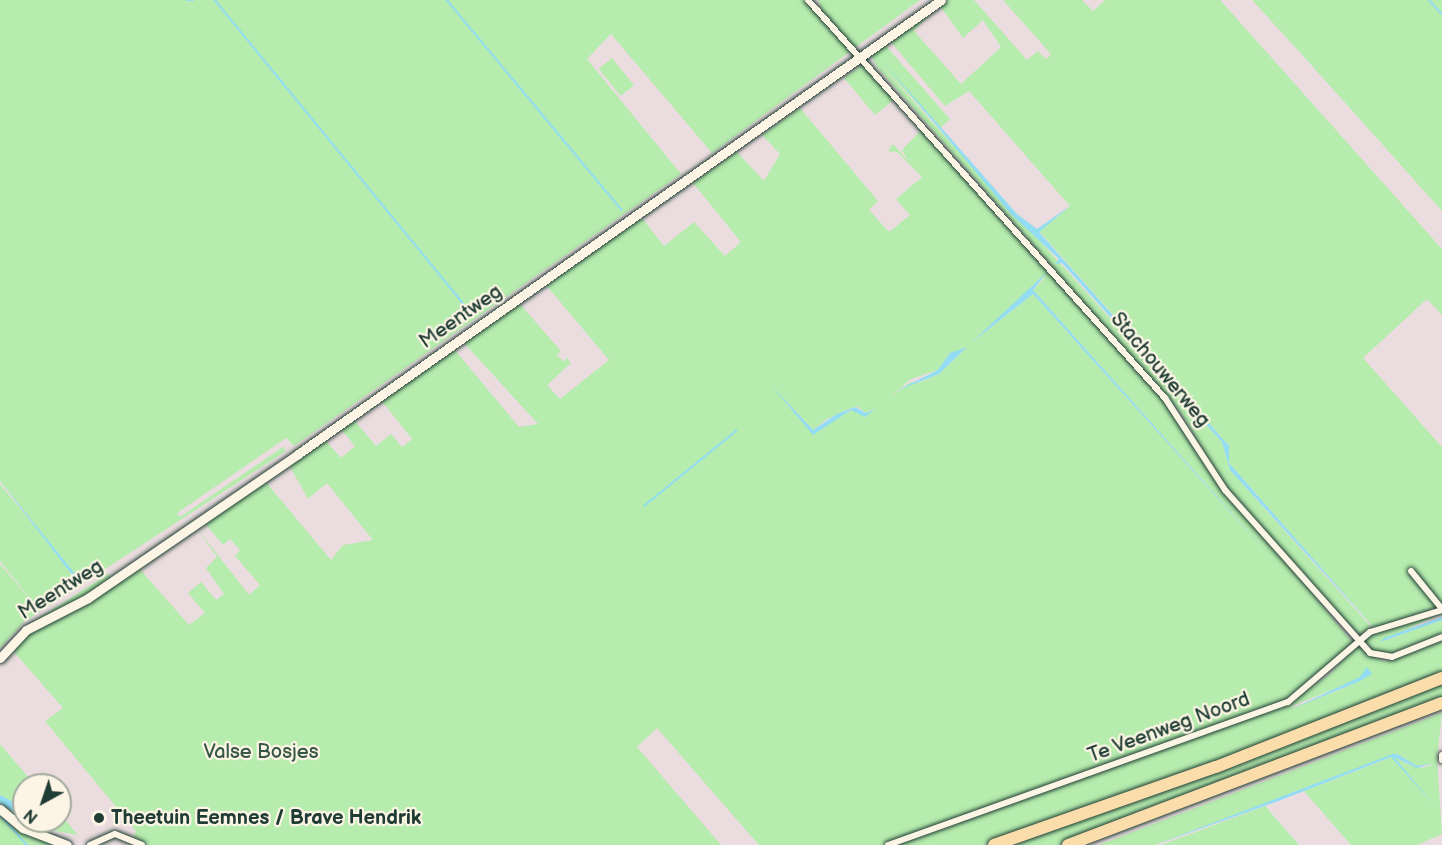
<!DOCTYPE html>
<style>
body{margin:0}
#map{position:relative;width:1442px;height:845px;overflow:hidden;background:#ebdddf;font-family:"Balsamiq Sans",sans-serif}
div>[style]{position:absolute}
.green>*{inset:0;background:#b6ecae;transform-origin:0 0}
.water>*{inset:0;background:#92ddf3}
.stream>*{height:1.5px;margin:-0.75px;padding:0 0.75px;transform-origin:0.75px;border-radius:0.75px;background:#92ddf3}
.roads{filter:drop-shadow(0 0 2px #1f3d34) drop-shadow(0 0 2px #1f3d34)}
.street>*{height:6px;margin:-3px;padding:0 3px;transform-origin:3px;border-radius:3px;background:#fcf5e5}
.secondary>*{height:9px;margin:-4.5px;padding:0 4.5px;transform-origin:4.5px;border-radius:4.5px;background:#fcf5e5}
.highway>*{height:12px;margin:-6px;padding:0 6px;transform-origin:6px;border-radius:6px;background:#fbddab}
.dots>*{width:16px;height:16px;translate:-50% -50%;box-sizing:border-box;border:3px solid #fcf5e5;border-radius:50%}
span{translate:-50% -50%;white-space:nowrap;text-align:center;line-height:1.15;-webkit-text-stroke:4.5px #fcf5e5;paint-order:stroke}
.street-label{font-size:20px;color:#1f3d34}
.park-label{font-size:20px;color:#365746}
.poi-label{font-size:20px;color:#1f3d34;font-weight:700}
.left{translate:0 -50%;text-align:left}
.north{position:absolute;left:12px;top:773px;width:60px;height:60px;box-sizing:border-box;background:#fcf5e5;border:2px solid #a4ab9e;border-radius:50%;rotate:220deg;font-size:16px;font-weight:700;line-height:24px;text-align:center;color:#1f3d34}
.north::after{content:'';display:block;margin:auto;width:21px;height:27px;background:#1f3d34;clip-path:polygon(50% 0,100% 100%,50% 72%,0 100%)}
</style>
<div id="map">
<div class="green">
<div style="clip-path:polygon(0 0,803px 0,822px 9px,818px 0,920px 0,712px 153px,611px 34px,587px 59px,681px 174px,294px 446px,286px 438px,177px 513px,180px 517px,283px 447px,286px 451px,24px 622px,0 648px,0 564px,38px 609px,0 561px,0 484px,81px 582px,0 481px)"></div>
<div style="clip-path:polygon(948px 0,974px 0,1027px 60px,1038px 51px,1046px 59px,1051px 54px,1003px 0,1082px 0,1093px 11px,1105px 0,1220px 0,1442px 249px,1442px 315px,1427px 299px,1363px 358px,1442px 447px,1442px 608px,1374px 628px,1229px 463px,1229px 446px,1039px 231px,1070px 206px,969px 91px,945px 106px,891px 42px,932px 12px,914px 31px,961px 84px,1001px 47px,983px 20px,963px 38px,940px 6px)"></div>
<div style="clip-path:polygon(1252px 0,1442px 0,1442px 211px,1296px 48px)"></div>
<div style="clip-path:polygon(885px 45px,950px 119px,940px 128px,876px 60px,1222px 442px,1230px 470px,1373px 629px,1360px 634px,1352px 628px,1229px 492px,1181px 413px,877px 67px,871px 55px)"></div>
<div style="left:612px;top:58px;width:35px;height:17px;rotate:51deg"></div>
<div style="clip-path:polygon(865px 63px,897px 97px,875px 115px,844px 78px)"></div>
<div style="clip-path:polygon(evenodd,800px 108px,878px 201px,869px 210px,889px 232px,910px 215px,896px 199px,922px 177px,897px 152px,888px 151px,893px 144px,909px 162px,902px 150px,924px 127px,1176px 414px,1211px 471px,1353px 643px,1285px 701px,883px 845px,759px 845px,657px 728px,637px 747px,721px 845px,148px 845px,134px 837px,136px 831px,45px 721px,63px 708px,14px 652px,31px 623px,108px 574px,115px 581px,138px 567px,189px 625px,205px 613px,188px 593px,201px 582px,216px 600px,224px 594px,206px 568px,217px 557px,196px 527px,249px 595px,260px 585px,235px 556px,240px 550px,230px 539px,223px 545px,204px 522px,265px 481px,331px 560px,343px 545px,373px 540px,327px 483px,308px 499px,289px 465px,325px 440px,341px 458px,355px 446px,341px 429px,354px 420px,376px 446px,391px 434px,402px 447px,412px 439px,381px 400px,454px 349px,519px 427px,538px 424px,464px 343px,520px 304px,561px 351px,557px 355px,563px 361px,567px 358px,571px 363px,547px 385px,560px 399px,609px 360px,546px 285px,642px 218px,664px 246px,694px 222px,725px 256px,741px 242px,693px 183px,737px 152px,764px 181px,780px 154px,762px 135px,800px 108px,1049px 273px,1033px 290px,1278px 565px,1033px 294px,971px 343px,1049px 273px,800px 108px,967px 347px,939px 374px,918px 383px,911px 382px,890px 397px,911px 379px,938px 370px,967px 347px,800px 108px,778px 392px,813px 430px,827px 419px,851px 408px,858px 407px,866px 413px,873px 408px,865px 417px,857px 409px,837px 416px,813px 434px,778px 392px)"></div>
<div style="clip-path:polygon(1442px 613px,1380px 642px,1442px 620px,1442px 634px,1389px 655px,1376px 653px,1365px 641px,1371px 634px)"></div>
<div style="clip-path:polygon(evenodd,1442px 641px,1442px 672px,1239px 753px,983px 845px,893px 845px,1292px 701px,1330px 674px,1357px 645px,1384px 662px,1442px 641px,1372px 674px,1342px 689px,1292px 708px,1292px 706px,1372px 674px)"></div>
<div style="clip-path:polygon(1442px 682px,1442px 699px,1222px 785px,1059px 845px,1012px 845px)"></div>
<div style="clip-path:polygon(1442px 713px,1437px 758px,1442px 834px,1417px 845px,1351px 845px,1304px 791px,1392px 757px,1419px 788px,1393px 756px,1407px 764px,1422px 768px,1435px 764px,1417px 766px,1397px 754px,1155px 845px,1099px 845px)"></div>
<div style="clip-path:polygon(0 744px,35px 785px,24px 785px,24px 808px,0 795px)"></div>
<div style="clip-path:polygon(0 803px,24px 821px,49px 827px,60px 821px,60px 814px,78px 835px,24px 825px)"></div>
<div style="clip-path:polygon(1265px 806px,1299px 845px,1161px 845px)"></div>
<div style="clip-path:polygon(0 818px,21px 832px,54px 845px,0 845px)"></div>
</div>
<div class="water">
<div style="clip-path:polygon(879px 57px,1017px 214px,1037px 229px,1070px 206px,1039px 232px,1229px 446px,1229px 463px,1374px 628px,1230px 470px,1222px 442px,1062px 263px,1055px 264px,1059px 259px,1011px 214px)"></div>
<div style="clip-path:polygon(1048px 271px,1033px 290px,1278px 565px,1033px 294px,971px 343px)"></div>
<div style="clip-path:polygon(967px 347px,939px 374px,896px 391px,938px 370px,950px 353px)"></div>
<div style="clip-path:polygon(770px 384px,813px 430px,837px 414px,855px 407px,866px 413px,875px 409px,865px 417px,851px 410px,813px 435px)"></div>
<div style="clip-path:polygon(0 481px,80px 580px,81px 582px,79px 584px)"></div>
<div style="clip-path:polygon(1442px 617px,1442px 620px,1380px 642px,1384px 638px)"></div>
<div style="clip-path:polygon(1367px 667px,1372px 674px,1360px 681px,1292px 709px,1360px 677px)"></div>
<div style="clip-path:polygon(1393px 754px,1397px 754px,1417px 766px,1434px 763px,1417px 768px,1394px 757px,1434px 805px,1391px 757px,1281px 800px,1155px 845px)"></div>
<div style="clip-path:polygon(0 795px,24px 808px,24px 818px,0 803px)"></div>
</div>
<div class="stream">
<div style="left:187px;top:0;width:6px"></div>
<div style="left:215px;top:0;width:407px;rotate:50.7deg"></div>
<div style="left:447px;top:0;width:273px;rotate:50.2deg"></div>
<div style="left:1429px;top:0;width:19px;rotate:47deg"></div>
<div style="left:644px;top:506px;width:119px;rotate:-39.2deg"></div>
<div style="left:2px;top:817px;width:38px;rotate:48deg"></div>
</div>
<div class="roads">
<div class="street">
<div style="left:808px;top:0;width:535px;rotate:48.11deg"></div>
<div style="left:1165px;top:398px;width:110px;rotate:56.9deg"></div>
<div style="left:1225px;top:490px;width:218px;rotate:48.3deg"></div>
<div style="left:1370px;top:653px;width:22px;rotate:10deg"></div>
<div style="left:1392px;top:657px;width:54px;rotate:-21.8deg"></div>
<div style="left:1411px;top:571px;width:49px;rotate:50.8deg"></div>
<div style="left:1442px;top:755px;width:5px;rotate:90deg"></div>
<div style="left:90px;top:845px;width:27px;rotate:-24deg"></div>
<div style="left:115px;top:834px;width:29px;rotate:22deg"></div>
<div style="left:888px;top:845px;width:425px;rotate:-19.7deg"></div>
<div style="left:1288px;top:702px;width:108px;rotate:-40.5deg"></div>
<div style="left:1370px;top:632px;width:75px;rotate:-17deg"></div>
</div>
<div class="secondary">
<div style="left:0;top:658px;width:38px;rotate:-47deg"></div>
<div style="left:26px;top:630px;width:70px;rotate:-27.3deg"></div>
<div style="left:88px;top:598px;width:255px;rotate:-34.4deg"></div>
<div style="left:298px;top:454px;width:787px;rotate:-35.22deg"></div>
<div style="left:0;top:809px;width:30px;rotate:40deg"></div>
<div style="left:23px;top:828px;width:47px;rotate:21.1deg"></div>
</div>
<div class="highway">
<div style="left:994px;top:845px;width:235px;rotate:-19.4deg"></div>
<div style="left:1216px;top:767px;width:243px;rotate:-21.5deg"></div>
<div style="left:1068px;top:845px;width:400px;rotate:-20.8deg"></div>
</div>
</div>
<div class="dots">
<div style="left:99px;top:818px;background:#1f3d34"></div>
</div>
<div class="street-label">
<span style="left:461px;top:317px;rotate:-35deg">Meentweg</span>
<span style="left:1160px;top:370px;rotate:50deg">Stachouwerweg</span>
<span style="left:61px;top:590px;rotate:-32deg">Meentweg</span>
<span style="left:1169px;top:728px;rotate:-20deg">Te Veenweg Noord</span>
</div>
<div class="park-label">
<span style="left:261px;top:752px">Valse Bosjes</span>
</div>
<div class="poi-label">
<span class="left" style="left:111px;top:818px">Theetuin Eemnes / Brave Hendrik</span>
</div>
<div class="north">N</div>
</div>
